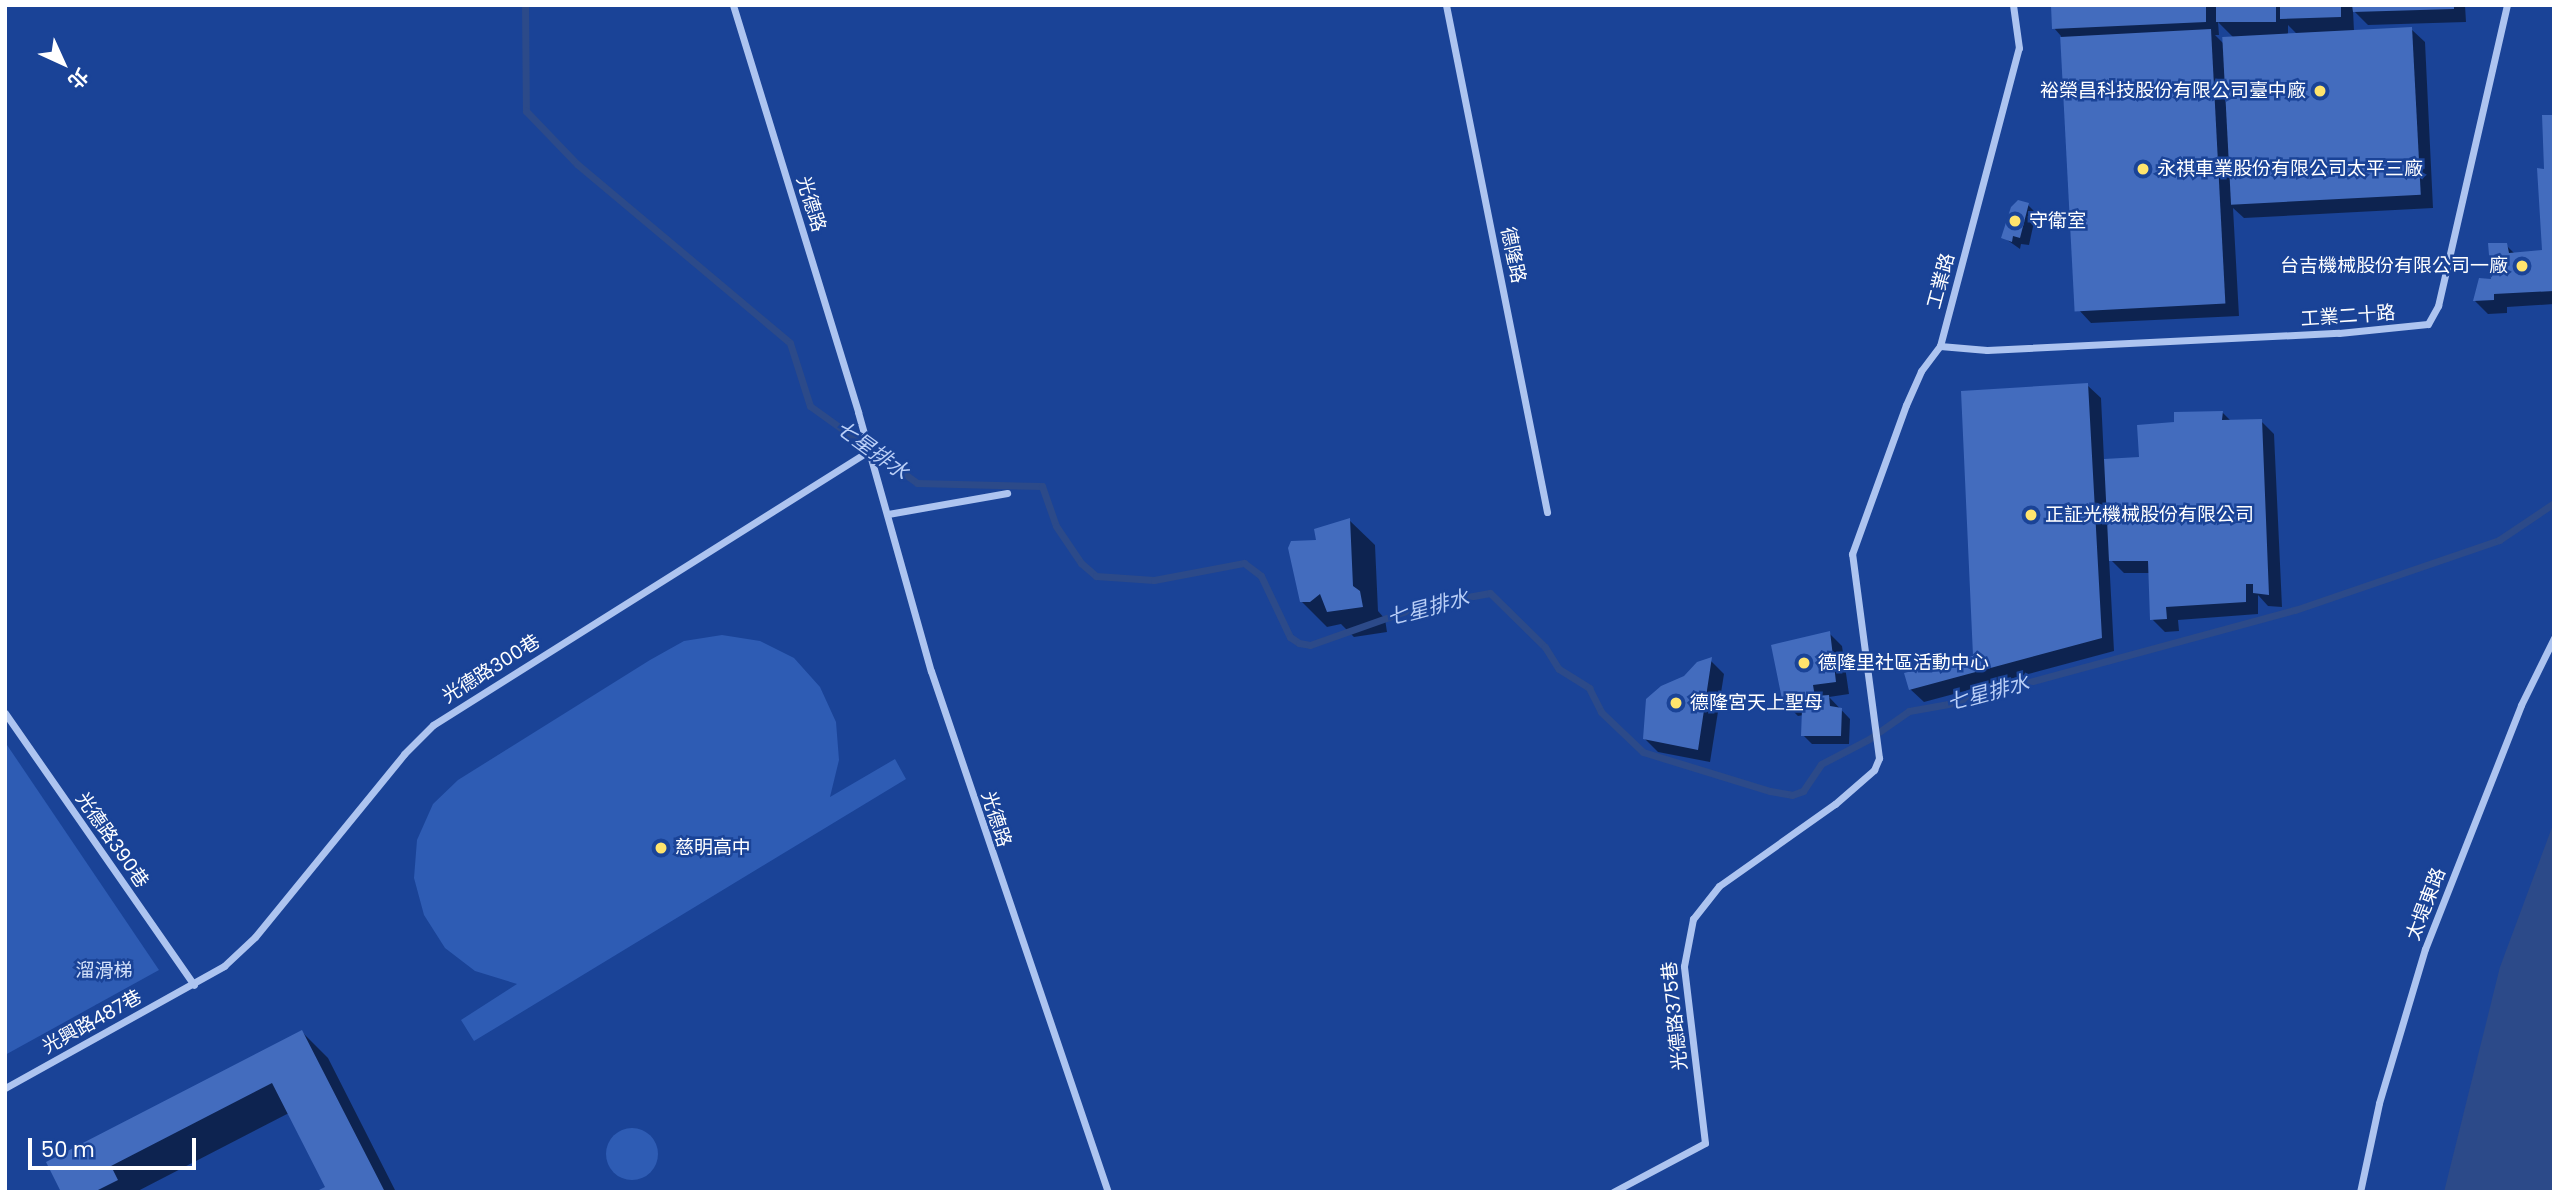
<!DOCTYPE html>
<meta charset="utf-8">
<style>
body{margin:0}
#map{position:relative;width:2559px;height:1197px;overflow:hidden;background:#1a4397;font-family:Poppins,"Noto Sans TC",sans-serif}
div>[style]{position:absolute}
.green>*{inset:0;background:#2e5cb4}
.round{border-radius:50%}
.water>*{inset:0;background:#2c4a89}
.shadow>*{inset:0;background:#0007}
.stream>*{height:7px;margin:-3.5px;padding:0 3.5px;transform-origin:3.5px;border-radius:3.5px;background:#2c4a89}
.building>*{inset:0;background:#436cbe;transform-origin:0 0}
.street>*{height:7px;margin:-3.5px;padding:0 3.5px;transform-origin:3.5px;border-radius:3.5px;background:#adc4f0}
.dots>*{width:19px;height:19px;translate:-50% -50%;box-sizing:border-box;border:4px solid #1a4397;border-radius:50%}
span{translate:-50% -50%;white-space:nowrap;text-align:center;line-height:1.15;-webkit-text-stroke:5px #1a4397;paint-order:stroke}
.poi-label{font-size:19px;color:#fff}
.right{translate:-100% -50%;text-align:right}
.left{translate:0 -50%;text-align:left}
.street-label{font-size:19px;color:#fff}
.park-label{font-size:19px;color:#d4e2fb}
.water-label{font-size:21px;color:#bacff7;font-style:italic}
.frame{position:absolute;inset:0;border:7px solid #fff;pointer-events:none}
.north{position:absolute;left:28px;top:28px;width:70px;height:70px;-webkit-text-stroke:5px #1a4397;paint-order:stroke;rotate:135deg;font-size:19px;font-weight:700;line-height:28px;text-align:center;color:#fff}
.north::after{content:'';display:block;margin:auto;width:24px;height:32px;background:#fff;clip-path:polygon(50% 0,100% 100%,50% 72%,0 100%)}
.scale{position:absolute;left:28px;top:1138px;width:168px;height:32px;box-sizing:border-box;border:4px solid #fff;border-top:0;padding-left:9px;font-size:21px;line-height:24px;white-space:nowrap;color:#fff;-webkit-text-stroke:5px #1a4397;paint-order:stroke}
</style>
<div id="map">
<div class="green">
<div style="clip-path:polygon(722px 635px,760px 641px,794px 658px,820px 687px,836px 722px,839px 760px,830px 797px,895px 759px,906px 779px,474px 1041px,461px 1020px,517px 984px,475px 971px,445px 948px,424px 915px,414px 878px,417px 840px,433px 804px,458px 780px,650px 660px,684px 641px)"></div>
<div style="clip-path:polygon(5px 742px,159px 970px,5px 1055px)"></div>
<div class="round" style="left:606px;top:1128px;width:52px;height:52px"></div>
</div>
<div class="water">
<div style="clip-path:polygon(2554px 822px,2554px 1192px,2444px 1192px,2500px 967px)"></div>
</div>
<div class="shadow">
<div style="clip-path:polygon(evenodd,2052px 5px,2465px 5px,2466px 22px,2368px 25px,2353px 10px,2354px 31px,2411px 29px,2425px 42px,2433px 208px,2244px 218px,2233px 208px,2239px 316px,2091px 323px,2078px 309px,2061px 36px,2054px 28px,2052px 5px,2218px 22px,2233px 37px,2224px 44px,2215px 35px,2219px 35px,2218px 22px,2052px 5px,2288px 25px,2297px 34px,2288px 34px,2288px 25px)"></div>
<div style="clip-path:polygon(2554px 116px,2554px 304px,2507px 307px,2507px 313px,2488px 314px,2475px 301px,2493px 282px,2506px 245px,2515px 254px,2544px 251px,2546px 171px)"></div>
<div style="clip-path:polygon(2028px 205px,2036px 213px,2029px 245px,2021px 244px,2020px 249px,2003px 237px)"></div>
<div style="clip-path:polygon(2087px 385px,2101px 398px,2104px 460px,2141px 458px,2175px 424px,2222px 412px,2231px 421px,2261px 421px,2274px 434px,2282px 607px,2268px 606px,2258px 595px,2258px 614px,2178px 620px,2179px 631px,2165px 632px,2152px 619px,2150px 573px,2124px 573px,2109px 558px,2114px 651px,1924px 702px,1910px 689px,1975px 657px)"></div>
<div style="clip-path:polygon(1349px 520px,1375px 545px,1378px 611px,1385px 619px,1387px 632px,1354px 637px,1341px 624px,1327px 627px,1301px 601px,1318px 542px)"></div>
<div style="clip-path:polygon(1829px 633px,1842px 646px,1849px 694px,1829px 697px,1850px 719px,1849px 744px,1812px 744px,1803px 735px,1804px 715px,1798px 716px,1785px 703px)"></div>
<div style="clip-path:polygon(1711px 661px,1724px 674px,1710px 762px,1658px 752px,1645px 739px)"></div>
<div style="clip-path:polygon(302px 1032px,328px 1058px,396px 1192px,319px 1192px,327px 1187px,289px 1113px,136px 1192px,63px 1192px)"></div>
</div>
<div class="stream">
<div style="left:525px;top:5px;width:106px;rotate:89.5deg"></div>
<div style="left:526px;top:111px;width:74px;rotate:46.1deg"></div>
<div style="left:577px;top:164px;width:278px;rotate:40deg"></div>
<div style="left:790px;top:343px;width:66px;rotate:72.4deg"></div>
<div style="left:810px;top:406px;width:132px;rotate:35.7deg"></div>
<div style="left:917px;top:483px;width:125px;rotate:1.4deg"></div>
<div style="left:1042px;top:486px;width:42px;rotate:70.7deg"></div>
<div style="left:1056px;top:526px;width:45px;rotate:56deg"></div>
<div style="left:1081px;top:563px;width:20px;rotate:41deg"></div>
<div style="left:1096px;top:576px;width:58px;rotate:3.9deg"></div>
<div style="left:1154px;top:580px;width:92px;rotate:-10.7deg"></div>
<div style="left:1244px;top:563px;width:21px;rotate:37deg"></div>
<div style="left:1261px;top:576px;width:68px;rotate:64.6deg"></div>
<div style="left:1290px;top:637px;width:11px;rotate:34deg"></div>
<div style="left:1299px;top:643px;width:11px;rotate:10deg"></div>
<div style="left:1310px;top:645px;width:120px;rotate:-19.5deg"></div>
<div style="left:1423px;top:605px;width:68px;rotate:-10.2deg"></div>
<div style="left:1490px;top:593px;width:77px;rotate:44.5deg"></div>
<div style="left:1545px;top:647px;width:26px;rotate:58deg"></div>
<div style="left:1559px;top:669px;width:36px;rotate:32deg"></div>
<div style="left:1589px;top:688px;width:27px;rotate:63deg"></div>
<div style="left:1601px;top:712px;width:58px;rotate:43.6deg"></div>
<div style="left:1643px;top:752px;width:133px;rotate:17.1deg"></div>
<div style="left:1770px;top:791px;width:22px;rotate:10deg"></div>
<div style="left:1792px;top:795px;width:12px;rotate:-20deg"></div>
<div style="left:1803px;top:791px;width:32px;rotate:-56deg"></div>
<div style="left:1821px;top:764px;width:54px;rotate:-27.5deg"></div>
<div style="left:1869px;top:739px;width:49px;rotate:-35deg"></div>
<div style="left:1909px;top:711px;width:40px;rotate:-10deg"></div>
<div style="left:1948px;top:704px;width:360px;rotate:-15.2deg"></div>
<div style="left:2295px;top:610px;width:216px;rotate:-18.9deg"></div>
<div style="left:2499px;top:540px;width:66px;rotate:-33.9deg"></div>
</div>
<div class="building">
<div style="clip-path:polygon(2051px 5px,2206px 5px,2206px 22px,2052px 29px)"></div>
<div style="left:2216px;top:5px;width:60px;height:17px"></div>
<div style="clip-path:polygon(2280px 5px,2341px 5px,2341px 17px,2280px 19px)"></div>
<div style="clip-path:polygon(2352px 5px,2454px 5px,2454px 9px,2353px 12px)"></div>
<div style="left:2412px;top:27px;width:168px;height:190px;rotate:87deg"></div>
<div style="left:2211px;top:29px;width:275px;height:151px;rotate:87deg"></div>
<div style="clip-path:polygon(2542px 115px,2554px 115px,2554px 291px,2494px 294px,2494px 300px,2473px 301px,2479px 278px,2491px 279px,2488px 243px,2507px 243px,2509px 253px,2542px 250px,2537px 168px,2544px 169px)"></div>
<div style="clip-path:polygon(2018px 200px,2029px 203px,2020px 238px,2013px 236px,2012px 242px,2001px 238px,2011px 207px)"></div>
<div style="clip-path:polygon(2088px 383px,2102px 638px,1909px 690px,1904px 673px,1973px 656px,1961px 391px)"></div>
<div style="clip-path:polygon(2223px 411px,2222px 420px,2262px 419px,2269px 595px,2253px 593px,2253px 584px,2246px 584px,2246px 602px,2166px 607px,2167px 619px,2150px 620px,2148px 561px,2109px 561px,2104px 459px,2139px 457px,2137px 425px,2174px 422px,2174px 412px)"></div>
<div style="clip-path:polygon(1350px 518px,1353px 586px,1360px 591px,1363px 607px,1327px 612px,1320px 594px,1310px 602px,1300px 602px,1288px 548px,1291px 541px,1316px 540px,1314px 529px)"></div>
<div style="clip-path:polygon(1830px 631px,1836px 682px,1813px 685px,1815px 697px,1783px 704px,1771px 645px)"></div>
<div style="clip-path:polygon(1712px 657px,1698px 750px,1643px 739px,1646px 699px,1661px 686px,1684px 676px,1697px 662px)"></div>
<div style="clip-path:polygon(1829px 695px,1830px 706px,1842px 708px,1841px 736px,1801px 736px,1802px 709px,1816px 706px,1816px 696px)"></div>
<div style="clip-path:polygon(302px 1030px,385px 1192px,315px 1192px,325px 1187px,272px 1083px,111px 1166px,118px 1180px,94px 1192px,61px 1192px,46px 1162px)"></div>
</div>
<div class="street">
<div style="left:733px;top:5px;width:426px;rotate:72.9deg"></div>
<div style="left:858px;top:412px;width:269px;rotate:74.3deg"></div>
<div style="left:931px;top:671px;width:550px;rotate:71.24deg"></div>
<div style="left:1446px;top:5px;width:517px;rotate:78.73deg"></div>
<div style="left:1940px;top:346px;width:47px;rotate:4.9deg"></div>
<div style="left:1987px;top:350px;width:352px;rotate:-2.8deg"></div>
<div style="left:2339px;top:333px;width:89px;rotate:-5.8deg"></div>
<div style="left:2428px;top:324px;width:21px;rotate:-61deg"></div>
<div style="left:2438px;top:306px;width:309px;rotate:-77.1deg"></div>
<div style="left:888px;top:514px;width:121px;rotate:-10deg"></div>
<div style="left:5px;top:713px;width:331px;rotate:55.2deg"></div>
<div style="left:5px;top:1088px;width:251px;rotate:-29.1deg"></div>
<div style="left:224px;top:966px;width:42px;rotate:-43.1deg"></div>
<div style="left:255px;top:937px;width:236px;rotate:-50.8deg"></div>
<div style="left:404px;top:754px;width:41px;rotate:-45deg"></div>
<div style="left:433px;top:725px;width:513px;rotate:-32.17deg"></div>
<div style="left:1613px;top:1192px;width:104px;rotate:-28deg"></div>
<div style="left:1705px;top:1143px;width:178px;rotate:-96.8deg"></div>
<div style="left:1684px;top:966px;width:48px;rotate:-79.2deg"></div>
<div style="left:1693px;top:919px;width:42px;rotate:-51.8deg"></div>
<div style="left:1719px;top:886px;width:142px;rotate:-35.3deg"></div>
<div style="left:1835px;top:804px;width:52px;rotate:-41.1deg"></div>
<div style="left:1874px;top:770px;width:13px;rotate:-67deg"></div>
<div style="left:1879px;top:758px;width:206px;rotate:-97.5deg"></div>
<div style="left:1852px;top:554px;width:158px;rotate:-70.1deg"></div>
<div style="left:1906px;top:405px;width:37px;rotate:-66deg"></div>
<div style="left:1921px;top:371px;width:31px;rotate:-53deg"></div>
<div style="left:1940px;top:346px;width:308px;rotate:-75.2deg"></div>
<div style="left:2019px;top:48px;width:43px;rotate:-97.9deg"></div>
<div style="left:2360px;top:1192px;width:91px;rotate:-77.9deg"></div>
<div style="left:2379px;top:1103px;width:161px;rotate:-73.4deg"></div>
<div style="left:2425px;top:949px;width:262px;rotate:-68.5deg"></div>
<div style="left:2521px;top:705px;width:75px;rotate:-63.8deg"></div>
</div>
<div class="dots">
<div style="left:2320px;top:91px;background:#ffe46d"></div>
<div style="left:2143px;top:169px;background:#ffe46d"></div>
<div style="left:2015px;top:221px;background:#ffe46d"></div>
<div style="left:2522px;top:266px;background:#ffe46d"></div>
<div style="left:2031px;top:515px;background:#ffe46d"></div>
<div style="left:1804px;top:663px;background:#ffe46d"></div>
<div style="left:1676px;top:703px;background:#ffe46d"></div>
<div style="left:661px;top:848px;background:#ffe46d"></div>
</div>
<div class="poi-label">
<span class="right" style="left:2306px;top:91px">裕榮昌科技股份有限公司臺中廠</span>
<span class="left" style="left:2157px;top:169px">永祺車業股份有限公司太平三廠</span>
<span class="left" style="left:2029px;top:221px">守衛室</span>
<span class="right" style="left:2508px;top:266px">台吉機械股份有限公司一廠</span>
<span class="left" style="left:2045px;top:515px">正証光機械股份有限公司</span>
<span class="left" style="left:1818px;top:663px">德隆里社區活動中心</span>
<span class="left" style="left:1690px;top:703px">德隆宮天上聖母</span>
<span class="left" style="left:675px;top:848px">慈明高中</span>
</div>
<div class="street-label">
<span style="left:811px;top:204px;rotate:73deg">光德路</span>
<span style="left:1513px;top:255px;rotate:78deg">德隆路</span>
<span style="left:1941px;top:281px;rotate:-75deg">工業路</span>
<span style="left:2348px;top:316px;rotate:-4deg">工業二十路</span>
<span style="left:491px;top:669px;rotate:-32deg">光德路300巷</span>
<span style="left:996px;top:819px;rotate:72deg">光德路</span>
<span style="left:112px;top:840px;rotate:55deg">光德路390巷</span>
<span style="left:2426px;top:904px;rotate:-69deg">太堤東路</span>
<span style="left:1675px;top:1016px;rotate:-96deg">光德路375巷</span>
<span style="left:92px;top:1022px;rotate:-29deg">光興路487巷</span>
</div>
<div class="park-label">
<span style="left:104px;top:971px">溜滑梯</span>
</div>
<div class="water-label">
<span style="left:872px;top:450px;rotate:36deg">七星排水</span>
<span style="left:1428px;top:608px;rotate:-15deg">七星排水</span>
<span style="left:1988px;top:693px;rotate:-15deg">七星排水</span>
</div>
<div class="frame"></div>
<div class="north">北</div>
<div class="scale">50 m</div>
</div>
